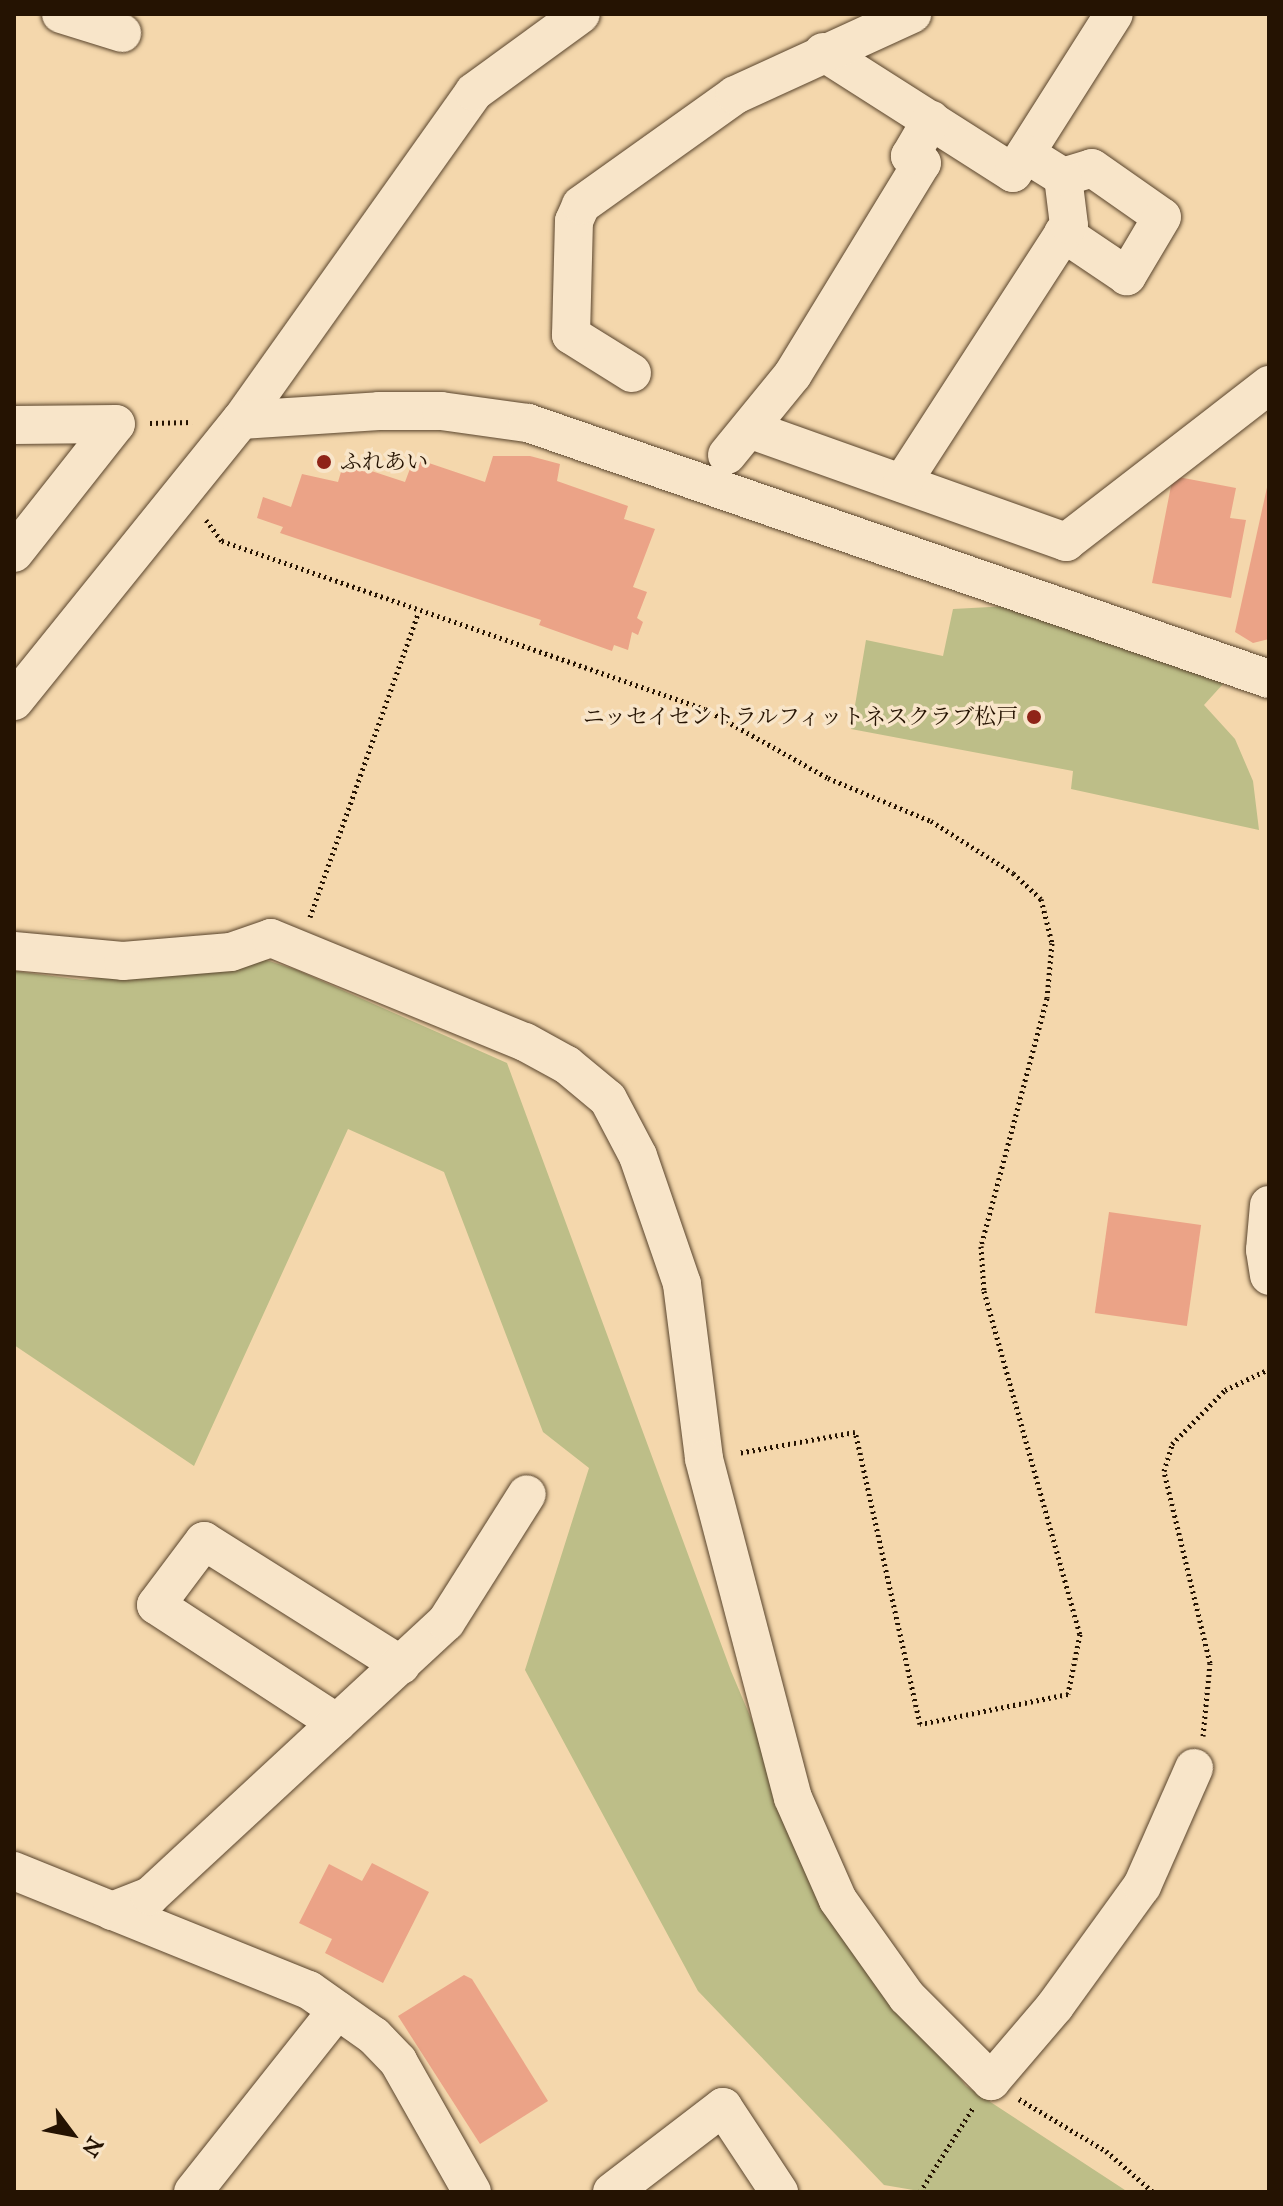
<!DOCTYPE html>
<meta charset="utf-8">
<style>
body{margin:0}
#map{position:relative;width:1283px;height:2206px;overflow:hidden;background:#f4d7ac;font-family:"IM FELL Great Primer","Noto Serif JP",serif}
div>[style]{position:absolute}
.green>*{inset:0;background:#bdbe88}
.building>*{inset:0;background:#eba387;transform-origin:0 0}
.path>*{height:5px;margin-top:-2.5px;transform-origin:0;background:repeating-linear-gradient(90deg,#251302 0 2px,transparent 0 6px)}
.roads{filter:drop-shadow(0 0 2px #59442c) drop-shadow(0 0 2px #59442c)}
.minor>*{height:38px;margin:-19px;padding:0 19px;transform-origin:19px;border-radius:19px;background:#f8e5c9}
.dots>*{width:22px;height:22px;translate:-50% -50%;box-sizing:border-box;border:4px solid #f8e5c9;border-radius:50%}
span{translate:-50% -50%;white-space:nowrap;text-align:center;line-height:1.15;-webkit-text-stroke:7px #f8e5c9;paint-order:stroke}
.poi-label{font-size:22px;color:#251302}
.left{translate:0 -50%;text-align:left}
.right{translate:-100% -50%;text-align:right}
.frame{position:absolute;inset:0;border:16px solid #251302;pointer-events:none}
.north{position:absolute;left:32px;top:2094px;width:80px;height:80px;-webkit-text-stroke:6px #f8e5c9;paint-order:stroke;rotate:122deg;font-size:22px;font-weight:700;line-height:32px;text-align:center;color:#251302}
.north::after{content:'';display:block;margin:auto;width:28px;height:36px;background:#251302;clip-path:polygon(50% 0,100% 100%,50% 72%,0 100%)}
</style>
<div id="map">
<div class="green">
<div style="clip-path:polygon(1047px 604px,1183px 656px,1223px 684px,1204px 705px,1235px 739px,1253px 781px,1259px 830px,1071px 789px,1073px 771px,851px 729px,866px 640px,943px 656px,953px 609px)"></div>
<div style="clip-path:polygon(254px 956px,297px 970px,507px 1063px,731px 1671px,834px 1915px,966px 2086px,1128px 2192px,925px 2192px,884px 2185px,698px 1991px,525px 1670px,589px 1468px,543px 1432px,444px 1172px,348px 1129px,194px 1466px,14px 1345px,14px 971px,83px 980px)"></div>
</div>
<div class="building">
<div style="clip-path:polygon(493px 456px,530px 456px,560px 464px,557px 481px,628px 506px,624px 519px,655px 529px,633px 587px,647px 592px,637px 618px,643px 622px,638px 635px,632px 632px,628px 650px,614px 645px,612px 651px,539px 625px,541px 620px,280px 533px,283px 527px,257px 518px,263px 497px,291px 507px,302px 474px,338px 482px,344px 462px,405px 482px,414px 458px,485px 482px)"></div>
<div style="clip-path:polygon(1173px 476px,1236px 488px,1230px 518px,1246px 520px,1231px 598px,1152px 583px)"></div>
<div style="clip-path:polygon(1268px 483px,1269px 639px,1253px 643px,1235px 632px)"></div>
<div style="left:1109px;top:1212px;width:93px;height:102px;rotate:8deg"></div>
<div style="clip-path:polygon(372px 1863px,429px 1892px,383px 1983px,325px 1953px,332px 1939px,299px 1923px,329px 1864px,362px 1881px)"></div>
<div style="clip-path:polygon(464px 1975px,472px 1979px,548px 2101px,480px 2144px,398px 2016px)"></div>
</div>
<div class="path">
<div style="left:150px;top:423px;width:42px;rotate:-1.4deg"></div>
<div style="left:206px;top:520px;width:26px;rotate:53deg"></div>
<div style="left:222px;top:541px;width:511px;rotate:19.18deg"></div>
<div style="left:705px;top:709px;width:141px;rotate:29.3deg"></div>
<div style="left:828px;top:778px;width:112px;rotate:22.7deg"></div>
<div style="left:931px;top:821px;width:97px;rotate:32.4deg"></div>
<div style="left:1013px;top:873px;width:38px;rotate:43deg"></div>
<div style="left:1041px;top:899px;width:45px;rotate:76deg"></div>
<div style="left:1052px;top:943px;width:55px;rotate:95.2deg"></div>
<div style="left:1047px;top:998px;width:257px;rotate:104.9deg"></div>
<div style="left:981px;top:1246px;width:45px;rotate:86.2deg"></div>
<div style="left:984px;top:1291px;width:356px;rotate:74.4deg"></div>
<div style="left:1080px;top:1634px;width:61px;rotate:101.3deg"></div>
<div style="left:1068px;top:1694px;width:151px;rotate:168.5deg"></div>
<div style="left:920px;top:1724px;width:299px;rotate:-102.5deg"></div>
<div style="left:855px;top:1432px;width:119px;rotate:169.8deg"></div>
<div style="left:310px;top:917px;width:323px;rotate:-70.4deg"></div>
<div style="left:1203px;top:1736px;width:73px;rotate:-84.5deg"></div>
<div style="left:1210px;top:1663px;width:197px;rotate:-103.5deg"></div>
<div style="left:1164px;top:1471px;width:28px;rotate:-73deg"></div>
<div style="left:1172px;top:1444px;width:76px;rotate:-45.5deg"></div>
<div style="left:1225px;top:1390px;width:49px;rotate:-25.5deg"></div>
<div style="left:1019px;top:2099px;width:101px;rotate:30.9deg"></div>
<div style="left:1106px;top:2151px;width:62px;rotate:41.1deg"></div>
<div style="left:920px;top:2192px;width:99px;rotate:-57.8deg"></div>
</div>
<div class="roads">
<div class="minor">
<div style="left:61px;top:14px;width:64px;rotate:17.3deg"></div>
<div style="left:823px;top:52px;width:225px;rotate:32.5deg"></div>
<div style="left:1013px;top:173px;width:188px;rotate:-57.6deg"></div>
<div style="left:1063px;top:177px;width:30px;rotate:-17deg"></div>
<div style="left:1092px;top:168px;width:85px;rotate:35deg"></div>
<div style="left:1162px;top:217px;width:69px;rotate:120.7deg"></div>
<div style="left:1127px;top:276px;width:77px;rotate:-146.1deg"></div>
<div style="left:632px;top:373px;width:72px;rotate:-148.1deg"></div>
<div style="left:571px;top:335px;width:114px;rotate:-88.5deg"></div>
<div style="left:574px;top:221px;width:17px;rotate:-66deg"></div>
<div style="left:581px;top:205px;width:189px;rotate:-35.5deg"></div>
<div style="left:735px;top:95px;width:195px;rotate:-24.6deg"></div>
<div style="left:241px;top:420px;width:402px;rotate:-54.6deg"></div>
<div style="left:474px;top:92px;width:132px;rotate:-36.1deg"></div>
<div style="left:14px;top:425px;width:102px;rotate:-0.6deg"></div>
<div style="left:749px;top:429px;width:337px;rotate:19.6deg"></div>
<div style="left:1066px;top:542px;width:257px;rotate:-37.7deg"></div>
<div style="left:727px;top:455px;width:104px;rotate:-50.8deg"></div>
<div style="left:793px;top:374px;width:247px;rotate:-58.6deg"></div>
<div style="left:922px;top:163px;width:14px;rotate:-150deg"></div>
<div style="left:910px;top:156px;width:42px;rotate:-59.7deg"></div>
<div style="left:902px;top:483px;width:307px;rotate:-57.1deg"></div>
<div style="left:1069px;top:225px;width:48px;rotate:-97.1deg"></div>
<div style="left:1063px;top:177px;width:44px;rotate:-148.1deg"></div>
<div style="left:14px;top:553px;width:164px;rotate:-51.7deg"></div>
<div style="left:14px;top:701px;width:361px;rotate:-51.1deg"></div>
<div style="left:241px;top:420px;width:138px;rotate:-3.7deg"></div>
<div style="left:379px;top:411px;width:62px"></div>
<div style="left:441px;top:411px;width:88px;rotate:7.9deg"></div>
<div style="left:528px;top:423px;width:784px;rotate:19.06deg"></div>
<div style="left:14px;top:951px;width:109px;rotate:5.2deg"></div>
<div style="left:123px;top:961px;width:108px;rotate:-4.8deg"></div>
<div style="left:231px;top:952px;width:42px;rotate:-19.3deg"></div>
<div style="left:271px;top:938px;width:274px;rotate:22.3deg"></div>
<div style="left:525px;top:1042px;width:48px;rotate:28.7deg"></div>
<div style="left:567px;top:1065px;width:53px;rotate:39.7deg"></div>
<div style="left:608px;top:1099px;width:64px;rotate:62.2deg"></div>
<div style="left:638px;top:1156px;width:135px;rotate:71deg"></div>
<div style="left:682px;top:1284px;width:176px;rotate:82.8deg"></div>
<div style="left:704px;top:1459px;width:350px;rotate:75.3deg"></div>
<div style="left:793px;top:1798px;width:111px;rotate:66.2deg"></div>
<div style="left:838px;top:1900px;width:119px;rotate:54.6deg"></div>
<div style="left:907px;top:1997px;width:119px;rotate:45deg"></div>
<div style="left:991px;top:2081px;width:99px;rotate:-49.5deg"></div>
<div style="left:1055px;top:2006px;width:148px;rotate:-54.1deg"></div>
<div style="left:1142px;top:1886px;width:129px;rotate:-66.2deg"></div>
<div style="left:1269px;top:1205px;width:45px;rotate:95.1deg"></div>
<div style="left:1265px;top:1250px;width:26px;rotate:81deg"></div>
<div style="left:337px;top:1723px;width:216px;rotate:-146.9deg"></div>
<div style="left:156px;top:1605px;width:80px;rotate:-53.1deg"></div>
<div style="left:204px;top:1541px;width:233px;rotate:32.2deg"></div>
<div style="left:14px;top:1871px;width:318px;rotate:22deg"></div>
<div style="left:309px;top:1990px;width:80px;rotate:35.3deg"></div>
<div style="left:374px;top:2036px;width:35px;rotate:46deg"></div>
<div style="left:398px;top:2061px;width:150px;rotate:60.5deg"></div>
<div style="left:112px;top:1911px;width:41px;rotate:-21.5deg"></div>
<div style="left:150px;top:1896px;width:403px;rotate:-42.8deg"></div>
<div style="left:446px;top:1622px;width:151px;rotate:-57.7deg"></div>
<div style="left:193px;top:2192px;width:232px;rotate:-51.6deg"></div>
<div style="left:612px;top:2192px;width:140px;rotate:-37.4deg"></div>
<div style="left:723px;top:2107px;width:102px;rotate:56.6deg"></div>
</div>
</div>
<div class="dots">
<div style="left:324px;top:462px;background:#8f2418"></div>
<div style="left:1034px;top:717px;background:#8f2418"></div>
</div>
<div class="poi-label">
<span class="left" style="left:340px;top:462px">ふれあい</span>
<span class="right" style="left:1018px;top:717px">ニッセイセントラルフィットネスクラブ松戸</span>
</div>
<div class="frame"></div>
<div class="north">N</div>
</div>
